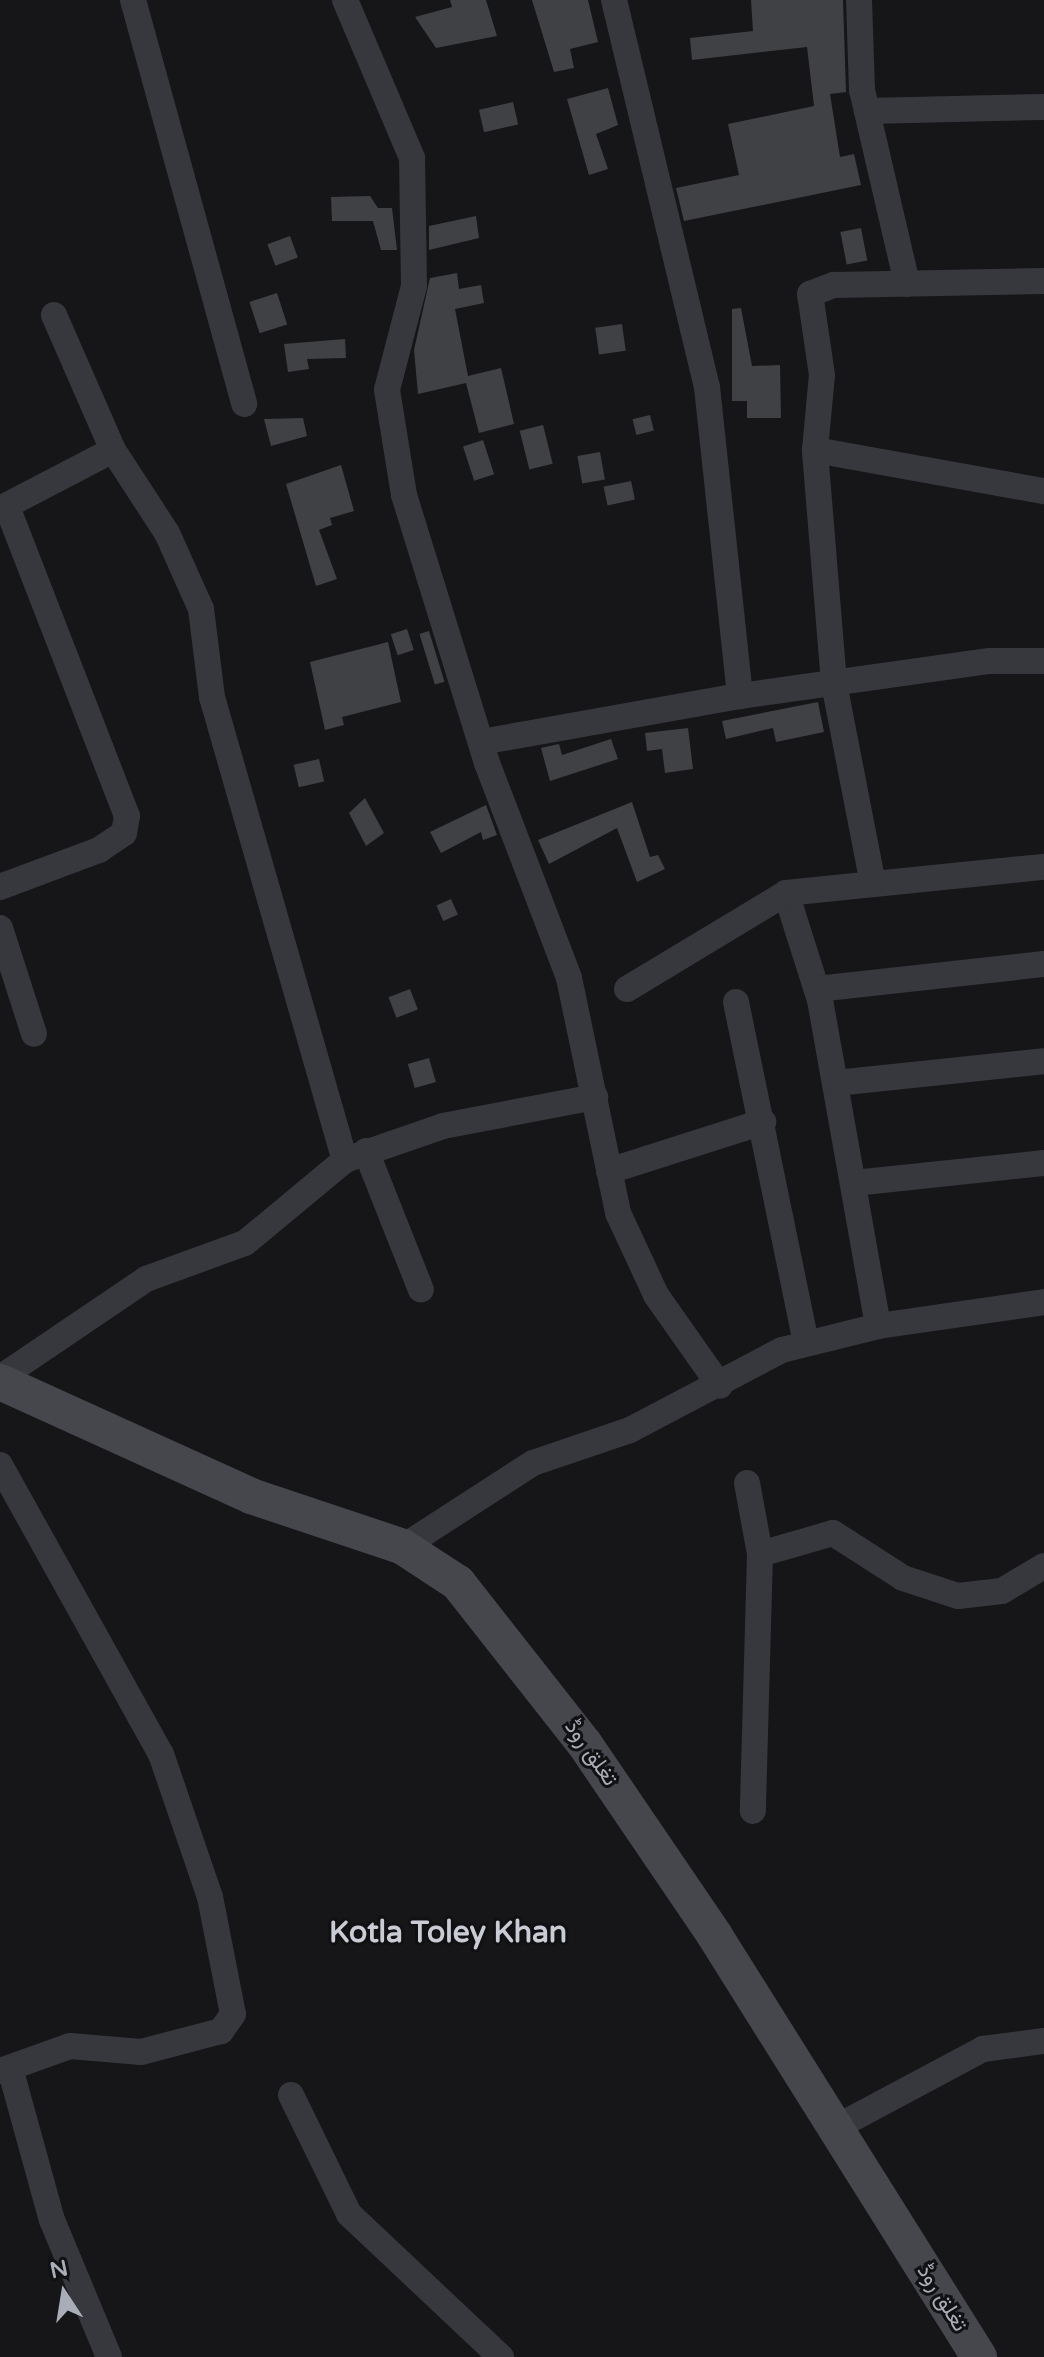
<!DOCTYPE html>
<meta charset="utf-8">
<style>
body{margin:0}
#map{position:relative;width:1044px;height:2357px;overflow:hidden;background:#161618;font-family:"Varela Round",Vazirmatn,sans-serif}
div>[style]{position:absolute}
.building>*{inset:0;background:#404145;transform-origin:0 0}
.street>*{height:26px;margin:-13px;padding:0 13px;transform-origin:13px;border-radius:13px;background:#37383d}
.secondary>*{height:36px;margin:-18px;padding:0 18px;transform-origin:18px;border-radius:18px;background:#45474d}
span{translate:-50% -50%;white-space:nowrap;text-align:center;line-height:1.15;-webkit-text-stroke:6px #111113;paint-order:stroke}
.street-label{font-size:22px;color:#a8adb8}
.district-label{font-size:30px;color:#c9ccd4;font-weight:700}
.north{position:absolute;left:24px;top:2253px;width:80px;height:80px;-webkit-text-stroke:6px #111113;paint-order:stroke;rotate:348deg;font-size:22px;font-weight:700;line-height:32px;text-align:center;color:#a8adb8}
.north::after{content:'';display:block;margin:auto;width:28px;height:36px;background:#a8adb8;clip-path:polygon(50% 0,100% 100%,50% 72%,0 100%)}
</style>
<div id="map">
<div class="building">
<div style="clip-path:polygon(450px 0,486px 0,497px 36px,436px 48px,415px 17px,452px 7px)"></div>
<div style="clip-path:polygon(532px 0,588px 0,598px 42px,570px 49px,574px 68px,554px 72px)"></div>
<div style="clip-path:polygon(751px 0,843px 0,846px 92px,830px 94px,840px 157px,854px 154px,861px 185px,684px 221px,676px 188px,739px 175px,728px 124px,814px 106px,807px 47px,692px 60px,690px 38px,753px 31px)"></div>
<div style="clip-path:polygon(608px 88px,618px 125px,596px 134px,608px 169px,589px 175px,567px 99px)"></div>
<div style="left:513px;top:102px;width:23px;height:35px;rotate:77deg"></div>
<div style="clip-path:polygon(370px 196px,378px 208px,392px 208px,397px 250px,381px 250px,373px 221px,332px 221px,331px 197px)"></div>
<div style="clip-path:polygon(476px 216px,479px 238px,429px 250px,429px 226px)"></div>
<div style="left:861px;top:228px;width:33px;height:21px;rotate:79deg"></div>
<div style="left:290px;top:236px;width:23px;height:24px;rotate:70deg"></div>
<div style="clip-path:polygon(457px 273px,459px 289px,481px 285px,484px 303px,455px 309px,468px 376px,501px 368px,514px 424px,479px 433px,466px 383px,418px 394px,414px 350px,430px 278px)"></div>
<div style="left:277px;top:293px;width:33px;height:29px;rotate:72deg"></div>
<div style="clip-path:polygon(741px 308px,752px 366px,780px 365px,781px 418px,747px 418px,747px 401px,732px 401px,732px 309px)"></div>
<div style="left:622px;top:324px;width:27px;height:27px;rotate:82deg"></div>
<div style="clip-path:polygon(345px 339px,346px 358px,307px 359px,309px 369px,288px 372px,284px 344px)"></div>
<div style="left:650px;top:415px;width:16px;height:18px;rotate:76deg"></div>
<div style="clip-path:polygon(303px 418px,307px 436px,271px 446px,264px 419px)"></div>
<div style="left:543px;top:425px;width:40px;height:24px;rotate:76deg"></div>
<div style="left:483px;top:440px;width:36px;height:21px;rotate:72deg"></div>
<div style="left:600px;top:452px;width:28px;height:23px;rotate:80deg"></div>
<div style="clip-path:polygon(341px 465px,354px 511px,330px 518px,332px 525px,319px 530px,337px 579px,316px 586px,286px 484px)"></div>
<div style="left:631px;top:481px;width:19px;height:28px;rotate:78deg"></div>
<div style="left:407px;top:629px;width:22px;height:17px;rotate:72deg"></div>
<div style="left:429px;top:631px;width:53px;height:10px;rotate:73deg"></div>
<div style="clip-path:polygon(388px 642px,401px 702px,342px 717px,344px 725px,325px 730px,310px 662px)"></div>
<div style="clip-path:polygon(818px 702px,824px 732px,776px 742px,773px 728px,726px 739px,722px 721px)"></div>
<div style="clip-path:polygon(688px 728px,693px 769px,665px 773px,662px 749px,647px 751px,645px 733px)"></div>
<div style="clip-path:polygon(611px 739px,618px 759px,550px 781px,541px 748px,559px 744px,562px 755px)"></div>
<div style="left:319px;top:759px;width:23px;height:26px;rotate:77deg"></div>
<div style="clip-path:polygon(365px 798px,384px 833px,366px 846px,349px 813px)"></div>
<div style="clip-path:polygon(632px 802px,650px 857px,658px 855px,665px 869px,637px 882px,617px 828px,549px 864px,538px 840px)"></div>
<div style="clip-path:polygon(486px 805px,497px 835px,483px 840px,481px 832px,441px 853px,430px 832px)"></div>
<div style="left:451px;top:899px;width:17px;height:16px;rotate:66deg"></div>
<div style="left:410px;top:989px;width:22px;height:23px;rotate:69deg"></div>
<div style="left:429px;top:1058px;width:25px;height:22px;rotate:74deg"></div>
</div>
<div class="street">
<div style="left:133px;top:0;width:419px;rotate:74.6deg"></div>
<div style="left:345px;top:0;width:172px;rotate:67deg"></div>
<div style="left:412px;top:158px;width:128px;rotate:89.1deg"></div>
<div style="left:414px;top:286px;width:107px;rotate:104.6deg"></div>
<div style="left:387px;top:390px;width:106px;rotate:80.8deg"></div>
<div style="left:404px;top:495px;width:281px;rotate:72.8deg"></div>
<div style="left:487px;top:763px;width:230px;rotate:69.1deg"></div>
<div style="left:569px;top:978px;width:240px;rotate:78.2deg"></div>
<div style="left:618px;top:1213px;width:90px;rotate:65.1deg"></div>
<div style="left:656px;top:1295px;width:111px;rotate:54.9deg"></div>
<div style="left:614px;top:0;width:398px;rotate:76.5deg"></div>
<div style="left:707px;top:387px;width:311px;rotate:83.9deg"></div>
<div style="left:859px;top:0;width:90px;rotate:88.1deg"></div>
<div style="left:862px;top:90px;width:199px;rotate:76.9deg"></div>
<div style="left:867px;top:111px;width:177px;rotate:-1.3deg"></div>
<div style="left:54px;top:315px;width:147px;rotate:66.4deg"></div>
<div style="left:113px;top:450px;width:99px;rotate:57deg"></div>
<div style="left:167px;top:533px;width:83px;rotate:65.9deg"></div>
<div style="left:201px;top:609px;width:89px;rotate:82.9deg"></div>
<div style="left:212px;top:697px;width:482px;rotate:74deg"></div>
<div style="left:815px;top:450px;width:233px;rotate:10.2deg"></div>
<div style="left:0;top:509px;width:127px;rotate:-27.6deg"></div>
<div style="left:481px;top:742px;width:263px;rotate:-10.1deg"></div>
<div style="left:740px;top:696px;width:252px;rotate:-8deg"></div>
<div style="left:990px;top:661px;width:54px"></div>
<div style="left:873px;top:884px;width:205px;rotate:-101deg"></div>
<div style="left:834px;top:683px;width:234px;rotate:-94.7deg"></div>
<div style="left:815px;top:450px;width:75px;rotate:-84.7deg"></div>
<div style="left:822px;top:375px;width:82px;rotate:-98.4deg"></div>
<div style="left:810px;top:294px;width:26px;rotate:-21deg"></div>
<div style="left:834px;top:285px;width:210px;rotate:-1.1deg"></div>
<div style="left:0;top:887px;width:106px;rotate:-20.5deg"></div>
<div style="left:99px;top:850px;width:30px;rotate:-34deg"></div>
<div style="left:124px;top:833px;width:17px;rotate:-80deg"></div>
<div style="left:127px;top:816px;width:331px;rotate:-111.2deg"></div>
<div style="left:786px;top:893px;width:112px;rotate:72.4deg"></div>
<div style="left:820px;top:1000px;width:331px;rotate:79.9deg"></div>
<div style="left:0;top:928px;width:111px;rotate:72.2deg"></div>
<div style="left:627px;top:989px;width:186px;rotate:-31.1deg"></div>
<div style="left:786px;top:893px;width:259px;rotate:-5.8deg"></div>
<div style="left:817px;top:989px;width:228px;rotate:-6.3deg"></div>
<div style="left:736px;top:1002px;width:347px;rotate:78.4deg"></div>
<div style="left:836px;top:1083px;width:209px;rotate:-6deg"></div>
<div style="left:366px;top:1151px;width:149px;rotate:68.4deg"></div>
<div style="left:609px;top:1171px;width:162px;rotate:-17.7deg"></div>
<div style="left:854px;top:1183px;width:191px;rotate:-6deg"></div>
<div style="left:0;top:1378px;width:176px;rotate:-34.1deg"></div>
<div style="left:146px;top:1279px;width:105px;rotate:-20deg"></div>
<div style="left:245px;top:1243px;width:130px;rotate:-39.7deg"></div>
<div style="left:345px;top:1160px;width:104px;rotate:-19.1deg"></div>
<div style="left:443px;top:1126px;width:155px;rotate:-10.8deg"></div>
<div style="left:0;top:1465px;width:331px;rotate:60.9deg"></div>
<div style="left:161px;top:1754px;width:151px;rotate:71.1deg"></div>
<div style="left:210px;top:1897px;width:119px;rotate:78.9deg"></div>
<div style="left:233px;top:2014px;width:21px;rotate:125deg"></div>
<div style="left:221px;top:2031px;width:83px;rotate:165.3deg"></div>
<div style="left:141px;top:2052px;width:71px;rotate:-175.2deg"></div>
<div style="left:70px;top:2046px;width:74px;rotate:160.3deg"></div>
<div style="left:747px;top:1483px;width:72px;rotate:79.6deg"></div>
<div style="left:760px;top:1554px;width:257px;rotate:91.6deg"></div>
<div style="left:403px;top:1547px;width:155px;rotate:-32.9deg"></div>
<div style="left:533px;top:1463px;width:102px;rotate:-18.8deg"></div>
<div style="left:630px;top:1430px;width:172px;rotate:-27.8deg"></div>
<div style="left:782px;top:1350px;width:99px;rotate:-14deg"></div>
<div style="left:878px;top:1326px;width:168px;rotate:-8.2deg"></div>
<div style="left:760px;top:1554px;width:76px;rotate:-16deg"></div>
<div style="left:833px;top:1533px;width:83px;rotate:32.7deg"></div>
<div style="left:903px;top:1578px;width:58px;rotate:18.1deg"></div>
<div style="left:958px;top:1596px;width:44px;rotate:-6.5deg"></div>
<div style="left:1002px;top:1591px;width:49px;rotate:-30.8deg"></div>
<div style="left:10px;top:2068px;width:158px;rotate:74.6deg"></div>
<div style="left:52px;top:2220px;width:148px;rotate:67.4deg"></div>
<div style="left:291px;top:2095px;width:132px;rotate:64deg"></div>
<div style="left:349px;top:2214px;width:209px;rotate:43.3deg"></div>
<div style="left:835px;top:2128px;width:168px;rotate:-28.1deg"></div>
<div style="left:983px;top:2049px;width:62px;rotate:-7.5deg"></div>
</div>
<div class="secondary">
<div style="left:0;top:1382px;width:276px;rotate:24.4deg"></div>
<div style="left:251px;top:1496px;width:160px;rotate:18.5deg"></div>
<div style="left:403px;top:1547px;width:66px;rotate:33.2deg"></div>
<div style="left:458px;top:1583px;width:204px;rotate:51.8deg"></div>
<div style="left:584px;top:1743px;width:233px;rotate:55.8deg"></div>
<div style="left:715px;top:1936px;width:497px;rotate:57.9deg"></div>
</div>
<div class="street-label">
<span style="left:591px;top:1753px;rotate:55deg">تغلق روڈ</span>
<span style="left:942px;top:2298px;rotate:58deg">تغلق روڈ</span>
</div>
<div class="district-label">
<span style="left:448px;top:1933px">Kotla Toley Khan</span>
</div>
<div class="north">N</div>
</div>
